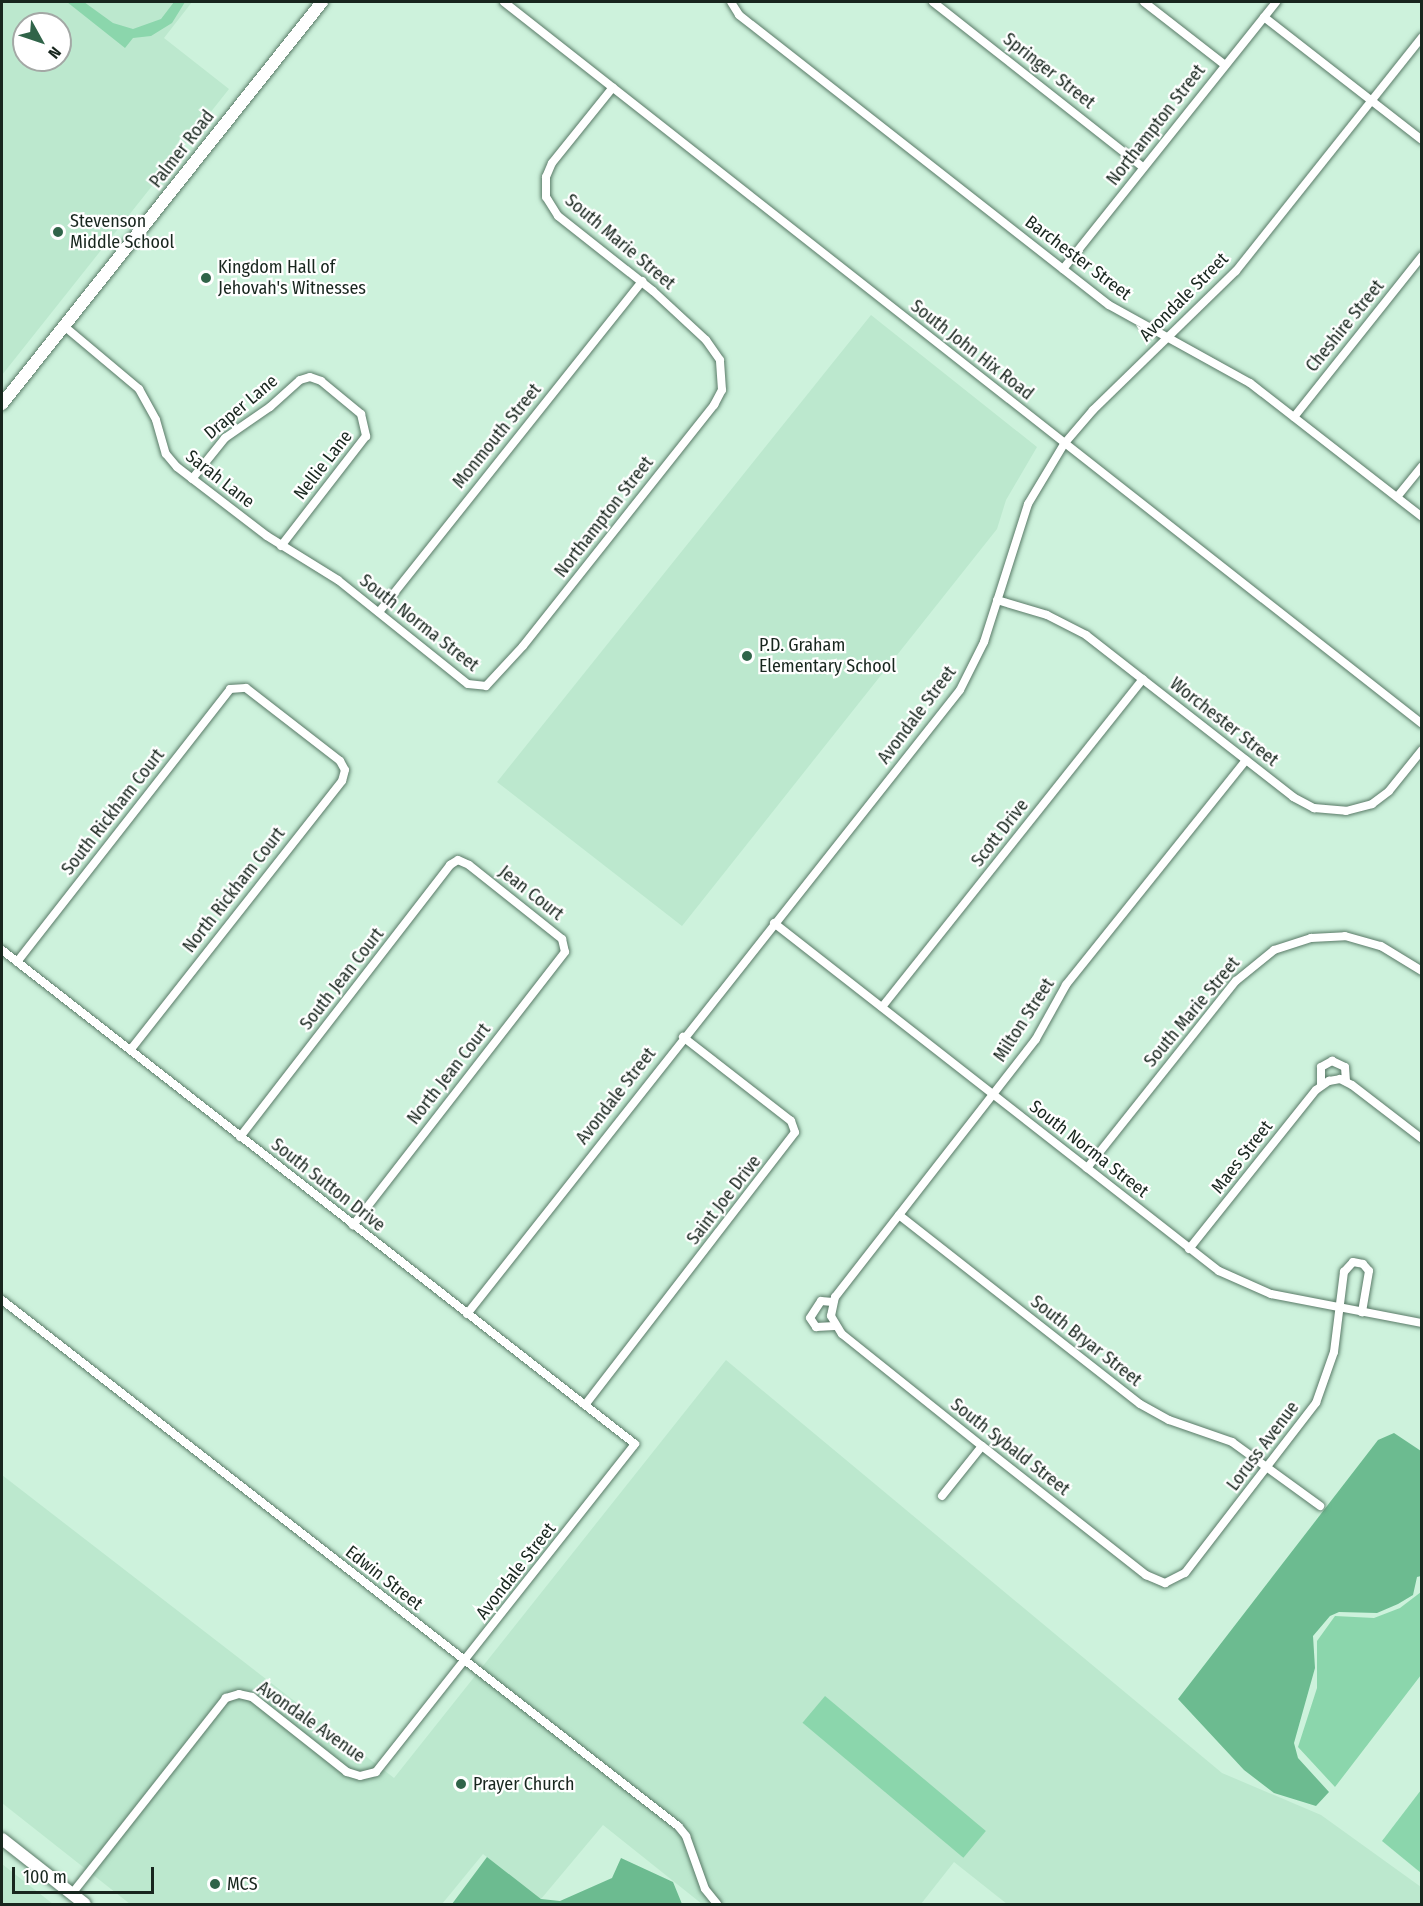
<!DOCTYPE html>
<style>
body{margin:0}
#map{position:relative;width:1423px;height:1906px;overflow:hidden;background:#cdf2dc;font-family:"Fira Sans Condensed",sans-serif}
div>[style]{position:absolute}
.built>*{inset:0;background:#bce8ce}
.green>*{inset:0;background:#8bd6ac;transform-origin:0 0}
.forest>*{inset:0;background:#6cbb90}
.roads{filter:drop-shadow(0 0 2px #597a67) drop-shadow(0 0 2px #597a67)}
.street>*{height:8px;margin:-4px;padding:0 4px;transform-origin:4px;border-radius:4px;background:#fff}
.secondary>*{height:12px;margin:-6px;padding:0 6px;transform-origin:6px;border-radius:6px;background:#fff}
.dots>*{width:16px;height:16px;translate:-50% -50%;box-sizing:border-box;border:3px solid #fff;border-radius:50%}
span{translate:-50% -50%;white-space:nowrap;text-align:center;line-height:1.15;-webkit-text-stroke:4.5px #fff;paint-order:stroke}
.street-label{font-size:18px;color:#18261e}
.poi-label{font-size:18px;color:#18261e}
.left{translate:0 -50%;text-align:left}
.frame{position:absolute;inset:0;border:3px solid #18261e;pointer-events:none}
.north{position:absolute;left:12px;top:12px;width:60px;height:60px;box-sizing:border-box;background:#fff;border:2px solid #a3a8a5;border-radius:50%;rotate:130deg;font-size:16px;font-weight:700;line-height:24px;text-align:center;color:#18261e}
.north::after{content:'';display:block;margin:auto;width:21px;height:27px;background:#306449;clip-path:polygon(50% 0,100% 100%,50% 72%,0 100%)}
.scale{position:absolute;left:12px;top:1867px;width:142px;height:27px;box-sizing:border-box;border:3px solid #18261e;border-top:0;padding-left:8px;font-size:18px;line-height:21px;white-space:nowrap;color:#18261e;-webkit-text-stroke:4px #fff;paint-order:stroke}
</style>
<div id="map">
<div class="built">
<div style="clip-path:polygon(evenodd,2px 2px,192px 2px,164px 38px,229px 89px,2px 375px,2px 2px,24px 24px,60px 24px,60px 60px,24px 60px,24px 24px)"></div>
<div style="clip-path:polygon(871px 315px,1037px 447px,1006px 500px,997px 529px,682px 926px,497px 782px)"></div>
<div style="clip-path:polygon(726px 1360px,1222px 1773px,1321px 1815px,1421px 1887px,1421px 1904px,1007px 1904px,954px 1862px,921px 1904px,702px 1904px,603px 1825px,541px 1899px,483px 1854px,442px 1904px,130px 1904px,2px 1803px,2px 1475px,394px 1778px)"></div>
<div style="clip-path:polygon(2px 1864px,53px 1904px,2px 1904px)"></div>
</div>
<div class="green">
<div style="clip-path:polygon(67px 2px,84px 2px,113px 23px,133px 29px,161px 19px,174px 2px,185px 2px,172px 23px,151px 36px,133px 38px,125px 48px)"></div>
<div style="clip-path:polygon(1421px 1592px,1421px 1675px,1335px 1787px,1298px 1747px,1317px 1688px,1317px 1641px,1335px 1616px,1374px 1618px,1400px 1608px)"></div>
<div style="left:825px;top:1696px;width:210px;height:35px;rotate:40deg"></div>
<div style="clip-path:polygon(1421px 1790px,1421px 1873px,1382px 1841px)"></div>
</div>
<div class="forest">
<div style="clip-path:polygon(1394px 1433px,1421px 1451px,1421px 1576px,1417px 1577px,1413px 1595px,1398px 1604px,1377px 1613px,1339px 1612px,1330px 1616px,1313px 1636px,1315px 1668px,1294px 1743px,1298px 1758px,1329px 1792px,1316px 1806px,1274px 1793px,1244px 1770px,1178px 1699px,1378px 1440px)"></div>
<div style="clip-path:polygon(487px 1857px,541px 1899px,560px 1901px,612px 1878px,621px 1858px,673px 1882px,682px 1904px,452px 1904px)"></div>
</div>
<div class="roads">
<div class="street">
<div style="left:504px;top:2px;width:1168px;rotate:38.18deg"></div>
<div style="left:731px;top:2px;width:15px;rotate:58deg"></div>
<div style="left:739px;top:15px;width:470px;rotate:38.1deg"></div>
<div style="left:1109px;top:305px;width:161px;rotate:29deg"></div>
<div style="left:1250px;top:383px;width:218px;rotate:37.9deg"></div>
<div style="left:933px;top:2px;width:267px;rotate:38.2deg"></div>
<div style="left:1144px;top:2px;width:103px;rotate:37.9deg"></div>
<div style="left:1264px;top:17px;width:200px;rotate:37.9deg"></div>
<div style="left:1063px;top:269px;width:342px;rotate:-51.4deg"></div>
<div style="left:64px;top:326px;width:98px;rotate:40deg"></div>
<div style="left:139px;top:389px;width:35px;rotate:61deg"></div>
<div style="left:156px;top:420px;width:35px;rotate:74deg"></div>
<div style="left:166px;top:454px;width:17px;rotate:50deg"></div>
<div style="left:177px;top:467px;width:113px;rotate:37.5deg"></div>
<div style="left:267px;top:536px;width:84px;rotate:31.8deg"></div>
<div style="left:338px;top:580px;width:166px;rotate:38.7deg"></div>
<div style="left:468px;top:684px;width:18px;rotate:6deg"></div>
<div style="left:486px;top:686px;width:54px;rotate:-47.2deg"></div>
<div style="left:523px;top:646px;width:308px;rotate:-51.6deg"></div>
<div style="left:714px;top:405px;width:17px;rotate:-62deg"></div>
<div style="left:722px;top:390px;width:30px;rotate:-94deg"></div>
<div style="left:720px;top:360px;width:24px;rotate:-125deg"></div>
<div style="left:706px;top:340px;width:72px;rotate:-137.2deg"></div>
<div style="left:653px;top:291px;width:121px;rotate:-141.7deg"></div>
<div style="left:558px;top:216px;width:22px;rotate:-122deg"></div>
<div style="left:546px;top:197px;width:20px;rotate:-90deg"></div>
<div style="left:546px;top:177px;width:15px;rotate:-67deg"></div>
<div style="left:552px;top:163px;width:97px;rotate:-51.2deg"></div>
<div style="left:1294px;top:417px;width:206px;rotate:-51.5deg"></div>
<div style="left:192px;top:479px;width:53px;rotate:-51.2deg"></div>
<div style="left:225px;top:438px;width:55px;rotate:-34.6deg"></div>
<div style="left:270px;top:407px;width:40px;rotate:-42deg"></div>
<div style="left:300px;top:380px;width:10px;rotate:-17deg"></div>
<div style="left:310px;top:377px;width:12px;rotate:20deg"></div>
<div style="left:321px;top:381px;width:52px;rotate:39.5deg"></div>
<div style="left:361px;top:414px;width:23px;rotate:77deg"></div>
<div style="left:366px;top:436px;width:139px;rotate:127.7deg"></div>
<div style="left:1397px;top:497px;width:40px;rotate:-51deg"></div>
<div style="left:997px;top:600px;width:52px;rotate:16.7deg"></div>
<div style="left:1047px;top:615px;width:44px;rotate:27.1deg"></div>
<div style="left:1086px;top:635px;width:263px;rotate:38deg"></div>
<div style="left:1293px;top:797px;width:24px;rotate:28deg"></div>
<div style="left:1314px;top:808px;width:32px;rotate:5deg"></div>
<div style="left:1346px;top:811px;width:27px;rotate:-15deg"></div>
<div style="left:1372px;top:804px;width:21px;rotate:-37deg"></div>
<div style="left:1389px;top:791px;width:53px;rotate:-51.2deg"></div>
<div style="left:379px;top:612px;width:423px;rotate:-51.5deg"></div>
<div style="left:1246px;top:760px;width:288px;rotate:128.7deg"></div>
<div style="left:1066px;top:985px;width:62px;rotate:119.1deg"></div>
<div style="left:1036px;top:1039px;width:327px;rotate:127.9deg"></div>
<div style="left:835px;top:1297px;width:19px;rotate:102deg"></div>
<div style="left:831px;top:1316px;width:21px;rotate:59deg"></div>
<div style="left:842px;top:1334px;width:179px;rotate:38.7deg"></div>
<div style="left:982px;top:1446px;width:209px;rotate:38.2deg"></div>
<div style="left:1146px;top:1575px;width:21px;rotate:23deg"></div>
<div style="left:1165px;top:1583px;width:22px;rotate:-27deg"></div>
<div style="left:1185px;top:1573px;width:215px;rotate:-52.4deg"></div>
<div style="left:1316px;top:1403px;width:54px;rotate:-70.6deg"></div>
<div style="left:1334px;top:1352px;width:81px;rotate:-82.9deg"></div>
<div style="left:1344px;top:1272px;width:13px;rotate:-48deg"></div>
<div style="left:1353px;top:1262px;width:10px;rotate:11deg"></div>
<div style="left:1363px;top:1264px;width:9px;rotate:49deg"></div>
<div style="left:1369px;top:1271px;width:42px;rotate:99.7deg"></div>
<div style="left:774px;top:923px;width:565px;rotate:38.03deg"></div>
<div style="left:1219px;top:1271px;width:57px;rotate:23.9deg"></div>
<div style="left:1271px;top:1294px;width:154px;rotate:10.9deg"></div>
<div style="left:2px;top:950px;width:803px;rotate:37.97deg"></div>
<div style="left:635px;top:1444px;width:418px;rotate:128.3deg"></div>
<div style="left:376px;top:1772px;width:16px;rotate:166deg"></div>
<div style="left:360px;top:1776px;width:14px;rotate:-163deg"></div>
<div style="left:347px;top:1772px;width:121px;rotate:-141.7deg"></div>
<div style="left:252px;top:1697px;width:13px;rotate:-167deg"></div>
<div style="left:239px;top:1694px;width:14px;rotate:163deg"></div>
<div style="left:226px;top:1698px;width:249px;rotate:128.2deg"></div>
<div style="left:17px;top:962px;width:346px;rotate:-52deg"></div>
<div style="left:230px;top:689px;width:16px;rotate:-4deg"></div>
<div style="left:246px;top:688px;width:119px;rotate:37.8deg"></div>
<div style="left:340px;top:761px;width:10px;rotate:61deg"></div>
<div style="left:345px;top:770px;width:11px;rotate:105deg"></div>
<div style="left:342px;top:781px;width:342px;rotate:128.2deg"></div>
<div style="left:882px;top:1007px;width:419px;rotate:-51.5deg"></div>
<div style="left:1321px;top:1085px;width:18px;rotate:-90deg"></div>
<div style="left:1321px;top:1067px;width:13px;rotate:-29deg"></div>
<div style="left:1332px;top:1061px;width:14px;rotate:25deg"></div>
<div style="left:1345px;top:1067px;width:14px;rotate:86deg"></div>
<div style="left:240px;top:1137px;width:344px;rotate:-52.3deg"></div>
<div style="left:450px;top:865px;width:9px;rotate:-32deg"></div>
<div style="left:458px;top:860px;width:12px;rotate:24deg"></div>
<div style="left:469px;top:865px;width:119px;rotate:38.5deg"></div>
<div style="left:562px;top:939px;width:13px;rotate:77deg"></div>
<div style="left:565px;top:952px;width:346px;rotate:127.8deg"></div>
<div style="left:1087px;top:1168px;width:239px;rotate:-51.5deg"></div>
<div style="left:1236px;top:981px;width:49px;rotate:-39.2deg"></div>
<div style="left:1274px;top:950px;width:39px;rotate:-18deg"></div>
<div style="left:1311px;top:938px;width:34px;rotate:-3deg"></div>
<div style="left:1345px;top:936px;width:37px;rotate:16deg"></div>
<div style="left:1381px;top:946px;width:48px;rotate:31.4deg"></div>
<div style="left:899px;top:1215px;width:306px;rotate:38.1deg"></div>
<div style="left:1140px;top:1404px;width:33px;rotate:29deg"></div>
<div style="left:1169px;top:1420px;width:67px;rotate:19.2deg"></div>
<div style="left:1232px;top:1442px;width:109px;rotate:36deg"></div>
<div style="left:1189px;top:1249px;width:203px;rotate:-51.4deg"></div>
<div style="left:1316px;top:1090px;width:16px;rotate:-35deg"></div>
<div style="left:1329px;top:1081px;width:11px;rotate:-10deg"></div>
<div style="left:1340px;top:1079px;width:13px;rotate:27deg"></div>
<div style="left:1352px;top:1085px;width:88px;rotate:37.6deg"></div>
<div style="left:2px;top:1300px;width:857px;rotate:37.89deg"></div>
<div style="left:678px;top:1826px;width:13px;rotate:51deg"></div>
<div style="left:686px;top:1836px;width:56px;rotate:70.3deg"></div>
<div style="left:705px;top:1889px;width:19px;rotate:51deg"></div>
<div style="left:833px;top:1302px;width:12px;rotate:-175deg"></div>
<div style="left:821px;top:1301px;width:20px;rotate:123deg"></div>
<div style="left:810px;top:1318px;width:11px;rotate:56deg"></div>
<div style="left:816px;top:1327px;width:19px;rotate:-3deg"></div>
<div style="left:467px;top:1314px;width:795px;rotate:-51.69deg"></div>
<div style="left:960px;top:690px;width:54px;rotate:-63.4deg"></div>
<div style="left:984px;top:642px;width:145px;rotate:-72.3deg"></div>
<div style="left:1028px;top:504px;width:70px;rotate:-59deg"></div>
<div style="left:1064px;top:444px;width:45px;rotate:-49.5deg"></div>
<div style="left:1093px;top:410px;width:199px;rotate:-44.2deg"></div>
<div style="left:1236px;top:271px;width:299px;rotate:-51.5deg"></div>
<div style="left:585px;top:1405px;width:344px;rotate:-52.4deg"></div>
<div style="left:795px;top:1132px;width:12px;rotate:-110deg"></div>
<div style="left:791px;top:1121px;width:137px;rotate:-142.1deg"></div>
<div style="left:942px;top:1496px;width:64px;rotate:-51.3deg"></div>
</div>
<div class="secondary">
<div style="left:2px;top:404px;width:514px;rotate:-51.48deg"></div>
<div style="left:2px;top:1839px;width:105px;rotate:38.1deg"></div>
</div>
</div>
<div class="dots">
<div style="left:58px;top:232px;background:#306449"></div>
<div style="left:206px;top:278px;background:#306449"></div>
<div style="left:747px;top:656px;background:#306449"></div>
<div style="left:461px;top:1784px;background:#306449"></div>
<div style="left:215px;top:1884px;background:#306449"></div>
</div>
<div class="street-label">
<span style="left:1049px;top:71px;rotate:38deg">Springer Street</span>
<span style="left:1156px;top:125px;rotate:-52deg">Northampton Street</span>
<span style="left:182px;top:149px;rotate:-52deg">Palmer Road</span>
<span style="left:620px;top:242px;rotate:40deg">South Marie Street</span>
<span style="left:1078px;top:258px;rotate:37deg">Barchester Street</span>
<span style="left:1184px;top:297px;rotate:-45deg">Avondale Street</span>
<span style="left:1345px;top:326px;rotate:-51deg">Cheshire Street</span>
<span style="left:972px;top:350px;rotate:38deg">South John Hix Road</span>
<span style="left:241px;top:407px;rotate:-40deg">Draper Lane</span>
<span style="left:497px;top:436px;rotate:-51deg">Monmouth Street</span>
<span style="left:323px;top:465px;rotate:-52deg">Nellie Lane</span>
<span style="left:220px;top:479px;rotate:38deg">Sarah Lane</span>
<span style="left:604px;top:517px;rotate:-52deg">Northampton Street</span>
<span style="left:419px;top:623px;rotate:38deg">South Norma Street</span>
<span style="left:917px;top:715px;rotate:-53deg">Avondale Street</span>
<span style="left:1224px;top:722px;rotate:38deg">Worchester Street</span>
<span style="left:113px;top:812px;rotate:-52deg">South Rickham Court</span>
<span style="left:1000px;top:833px;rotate:-52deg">Scott Drive</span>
<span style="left:234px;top:890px;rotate:-52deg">North Rickham Court</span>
<span style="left:531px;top:893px;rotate:38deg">Jean Court</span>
<span style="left:342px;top:979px;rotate:-52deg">South Jean Court</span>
<span style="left:1192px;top:1012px;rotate:-50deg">South Marie Street</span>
<span style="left:1024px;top:1020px;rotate:-57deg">Milton Street</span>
<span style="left:449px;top:1074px;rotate:-52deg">North Jean Court</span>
<span style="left:616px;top:1096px;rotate:-52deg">Avondale Street</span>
<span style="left:1089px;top:1149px;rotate:38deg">South Norma Street</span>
<span style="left:1242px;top:1157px;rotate:-52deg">Maes Street</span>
<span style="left:328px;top:1185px;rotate:38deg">South Sutton Drive</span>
<span style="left:724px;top:1200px;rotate:-52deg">Saint Joe Drive</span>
<span style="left:1086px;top:1341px;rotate:38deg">South Bryar Street</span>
<span style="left:1263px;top:1446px;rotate:-53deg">Loruss Avenue</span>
<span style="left:1010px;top:1447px;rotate:38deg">South Sybald Street</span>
<span style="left:516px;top:1571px;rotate:-52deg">Avondale Street</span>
<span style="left:384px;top:1578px;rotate:38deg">Edwin Street</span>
<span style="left:311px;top:1722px;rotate:35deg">Avondale Avenue</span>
</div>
<div class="poi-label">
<span class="left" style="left:70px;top:232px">Stevenson<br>Middle School</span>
<span class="left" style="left:218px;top:278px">Kingdom Hall of<br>Jehovah's Witnesses</span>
<span class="left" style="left:759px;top:656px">P.D. Graham<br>Elementary School</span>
<span class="left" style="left:473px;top:1784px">Prayer Church</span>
<span class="left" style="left:227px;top:1884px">MCS</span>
</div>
<div class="frame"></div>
<div class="north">N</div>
<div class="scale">100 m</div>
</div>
